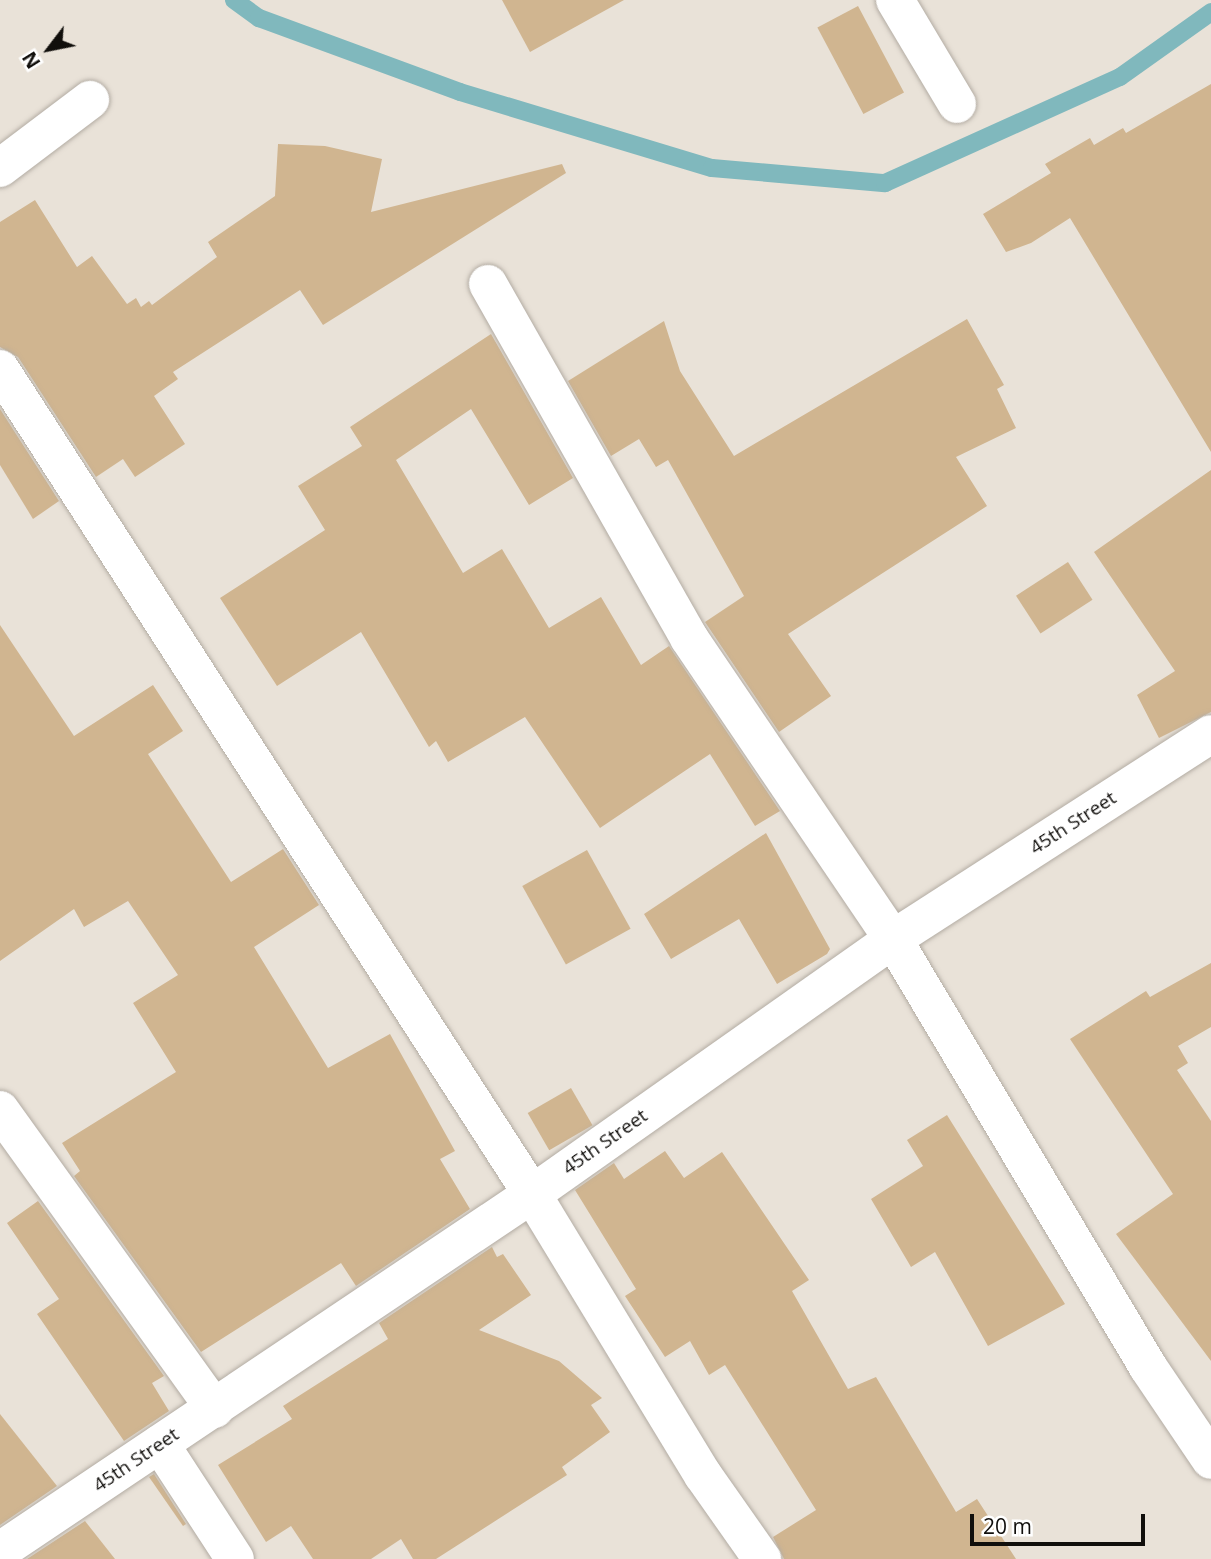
<!DOCTYPE html>
<style>
body{margin:0}
#map{position:relative;width:1211px;height:1559px;overflow:hidden;background:#e9e2d8;font-family:"Open Sans",sans-serif}
div>[style]{position:absolute}
.stream>*{height:18px;margin:-9px;padding:0 9px;transform-origin:9px;border-radius:9px;background:#80b8bd}
.building>*{inset:0;background:#d0b590;transform-origin:0 0}
.roads{filter:drop-shadow(0 0 2px #b3aca3) drop-shadow(0 0 2px #b3aca3)}
.street>*{height:38px;margin:-19px;padding:0 19px;transform-origin:19px;border-radius:19px;background:#fff}
span{translate:-50% -50%;white-space:nowrap;text-align:center;line-height:1.15;-webkit-text-stroke:7px #fff;paint-order:stroke}
.street-label{font-size:19px;color:#110f0c}
.north{position:absolute;left:14px;top:14px;width:70px;height:70px;-webkit-text-stroke:5px #fff;paint-order:stroke;rotate:238deg;font-size:19px;font-weight:700;line-height:28px;text-align:center;color:#110f0c}
.north::after{content:'';display:block;margin:auto;width:24px;height:32px;background:#110f0c;clip-path:polygon(50% 0,100% 100%,50% 72%,0 100%)}
.scale{position:absolute;left:970px;top:1514px;width:175px;height:32px;box-sizing:border-box;border:4px solid #110f0c;border-top:0;padding-left:9px;font-size:21px;line-height:24px;white-space:nowrap;color:#110f0c;-webkit-text-stroke:5px #fff;paint-order:stroke}
</style>
<div id="map">
<div class="stream">
<div style="left:234px;top:0;width:31px;rotate:36deg"></div>
<div style="left:259px;top:18px;width:214px;rotate:20.2deg"></div>
<div style="left:460px;top:92px;width:263px;rotate:16.8deg"></div>
<div style="left:712px;top:168px;width:174px;rotate:5deg"></div>
<div style="left:885px;top:183px;width:258px;rotate:-24.3deg"></div>
<div style="left:1120px;top:77px;width:112px;rotate:-35.5deg"></div>
</div>
<div class="building">
<div style="clip-path:polygon(502px 0,624px 0,530px 52px)"></div>
<div style="left:858px;top:6px;width:98px;height:46px;rotate:62deg"></div>
<div style="clip-path:polygon(1211px 84px,1211px 452px,1070px 218px,1031px 243px,1006px 252px,983px 214px,1051px 173px,1045px 164px,1090px 138px,1094px 145px,1123px 128px,1126px 133px)"></div>
<div style="clip-path:polygon(278px 144px,325px 146px,382px 159px,371px 212px,562px 164px,566px 173px,323px 325px,300px 290px,173px 372px,178px 379px,154px 396px,185px 444px,135px 477px,123px 459px,96px 477px,18px 357px,0 347px,0 222px,35px 200px,77px 267px,92px 256px,127px 304px,136px 298px,141px 307px,149px 301px,152px 305px,217px 257px,208px 242px,275px 196px)"></div>
<div style="clip-path:polygon(967px 319px,1004px 385px,997px 389px,1016px 428px,956px 457px,987px 506px,788px 634px,831px 696px,779px 732px,705px 622px,744px 596px,668px 460px,656px 467px,639px 439px,611px 456px,568px 381px,664px 321px,680px 371px,734px 456px)"></div>
<div style="clip-path:polygon(491px 334px,573px 478px,529px 505px,471px 409px,396px 460px,463px 573px,502px 549px,549px 628px,601px 597px,641px 665px,669px 646px,780px 811px,755px 826px,710px 754px,600px 828px,525px 717px,448px 762px,436px 741px,429px 747px,361px 632px,277px 686px,220px 598px,325px 530px,298px 486px,362px 446px,350px 427px)"></div>
<div style="clip-path:polygon(0 409px,59px 501px,33px 519px,0 465px)"></div>
<div style="clip-path:polygon(1211px 470px,1211px 712px,1159px 738px,1137px 695px,1175px 671px,1094px 552px)"></div>
<div style="left:1068px;top:562px;width:45px;height:62px;rotate:57deg"></div>
<div style="clip-path:polygon(0 625px,74px 736px,153px 685px,183px 731px,148px 754px,231px 882px,283px 849px,319px 905px,254px 947px,328px 1068px,390px 1034px,455px 1151px,440px 1159px,470px 1209px,356px 1286px,341px 1263px,201px 1352px,74px 1176px,80px 1171px,62px 1143px,176px 1072px,133px 1003px,178px 975px,128px 901px,84px 927px,74px 909px,0 961px)"></div>
<div style="clip-path:polygon(766px 833px,830px 949px,827px 954px,777px 984px,739px 919px,671px 959px,644px 914px)"></div>
<div style="left:587px;top:850px;width:90px;height:74px;rotate:61deg"></div>
<div style="clip-path:polygon(1211px 963px,1211px 1027px,1178px 1046px,1188px 1063px,1177px 1070px,1211px 1121px,1211px 1361px,1116px 1234px,1173px 1194px,1070px 1039px,1146px 991px,1150px 997px)"></div>
<div style="left:571px;top:1088px;width:43px;height:50px;rotate:60deg"></div>
<div style="clip-path:polygon(947px 1115px,1065px 1304px,988px 1346px,935px 1252px,911px 1267px,871px 1199px,923px 1166px,907px 1140px)"></div>
<div style="clip-path:polygon(665px 1151px,684px 1178px,722px 1152px,809px 1280px,792px 1291px,848px 1389px,876px 1377px,956px 1512px,977px 1499px,1016px 1559px,784px 1559px,773px 1537px,816px 1510px,725px 1365px,709px 1375px,690px 1341px,665px 1357px,625px 1296px,636px 1289px,575px 1190px,614px 1163px,624px 1179px)"></div>
<div style="clip-path:polygon(38px 1201px,164px 1376px,152px 1383px,169px 1411px,124px 1441px,37px 1314px,59px 1299px,7px 1223px)"></div>
<div style="clip-path:polygon(492px 1247px,497px 1257px,503px 1254px,531px 1295px,479px 1330px,559px 1361px,602px 1398px,591px 1405px,610px 1432px,562px 1467px,567px 1475px,436px 1559px,413px 1559px,401px 1539px,371px 1559px,313px 1559px,291px 1526px,266px 1542px,218px 1465px,292px 1419px,283px 1406px,388px 1339px,379px 1323px)"></div>
<div style="clip-path:polygon(0 1414px,57px 1486px,0 1525px)"></div>
<div style="clip-path:polygon(154px 1474px,186px 1524px,183px 1526px,149px 1477px)"></div>
<div style="clip-path:polygon(85px 1521px,115px 1559px,27px 1559px)"></div>
</div>
<div class="roads">
<div class="street">
<div style="left:895px;top:0;width:121px;rotate:59.2deg"></div>
<div style="left:0;top:168px;width:113px;rotate:-37.1deg"></div>
<div style="left:488px;top:284px;width:407px;rotate:60.4deg"></div>
<div style="left:689px;top:638px;width:364px;rotate:55.9deg"></div>
<div style="left:893px;top:939px;width:498px;rotate:59.2deg"></div>
<div style="left:1148px;top:1367px;width:112px;rotate:55.9deg"></div>
<div style="left:0;top:369px;width:982px;rotate:57.18deg"></div>
<div style="left:532px;top:1194px;width:329px;rotate:58.7deg"></div>
<div style="left:703px;top:1475px;width:103px;rotate:54.9deg"></div>
<div style="left:0;top:1110px;width:368px;rotate:54.3deg"></div>
<div style="left:160px;top:1444px;width:137px;rotate:56.9deg"></div>
<div style="left:0;top:1551px;width:641px;rotate:-33.86deg"></div>
<div style="left:532px;top:1194px;width:442px;rotate:-35.2deg"></div>
<div style="left:893px;top:939px;width:378px;rotate:-32.8deg"></div>
</div>
</div>
<div class="street-label">
<span style="left:1073px;top:823px;rotate:-33deg">45th Street</span>
<span style="left:605px;top:1142px;rotate:-35deg">45th Street</span>
<span style="left:136px;top:1460px;rotate:-34deg">45th Street</span>
</div>
<div class="north">N</div>
<div class="scale">20 m</div>
</div>
